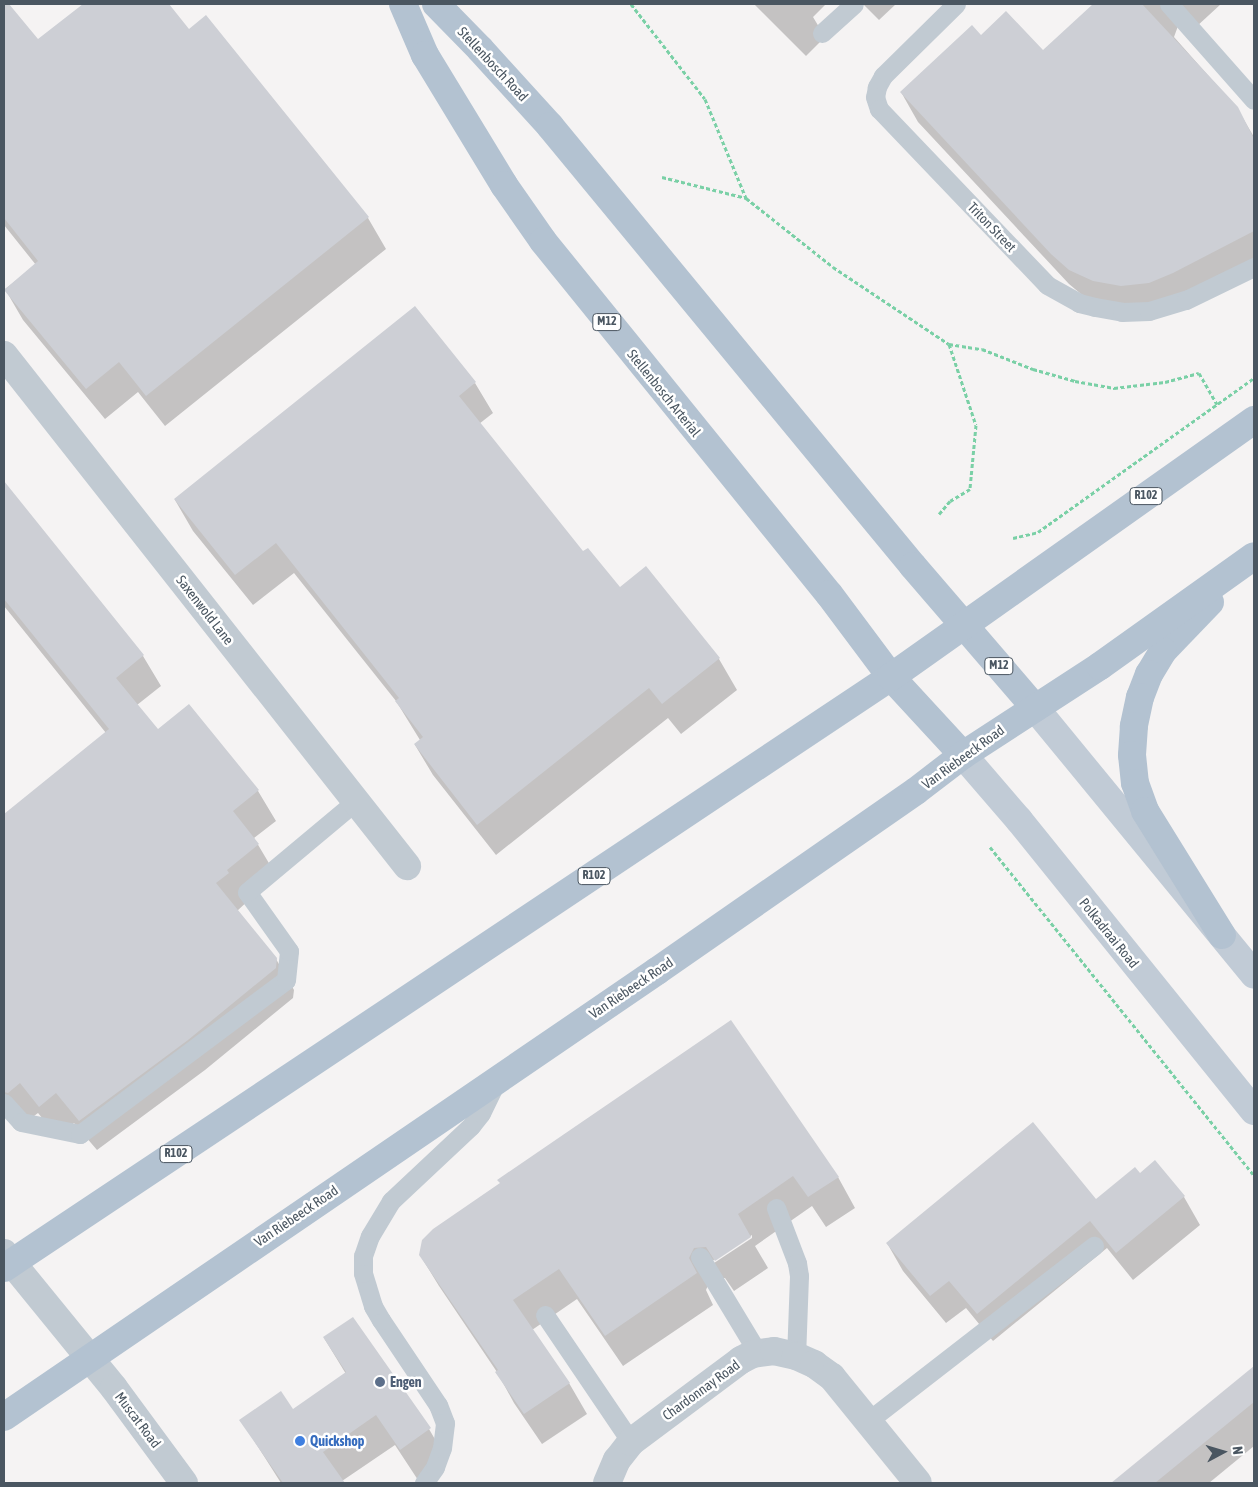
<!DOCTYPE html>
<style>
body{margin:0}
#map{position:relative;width:1258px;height:1487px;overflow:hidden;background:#f5f3f3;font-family:"Asap Condensed",sans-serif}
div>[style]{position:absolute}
.shadow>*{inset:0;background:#0003}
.building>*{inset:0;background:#cdcfd5}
.path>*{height:3px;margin-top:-1.5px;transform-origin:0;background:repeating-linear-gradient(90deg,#7ad0a6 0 4px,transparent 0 6.5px)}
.service>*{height:19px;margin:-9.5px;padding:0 9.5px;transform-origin:9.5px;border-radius:9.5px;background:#c1cad2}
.minor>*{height:28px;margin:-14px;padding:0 14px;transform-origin:14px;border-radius:14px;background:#c1cad2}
.secondary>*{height:28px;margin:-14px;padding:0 14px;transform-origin:14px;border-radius:14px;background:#c1cbd6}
.primary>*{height:28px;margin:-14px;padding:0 14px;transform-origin:14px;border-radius:14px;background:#b3c2d1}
.dots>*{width:14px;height:14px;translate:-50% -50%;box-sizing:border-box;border:2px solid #fff;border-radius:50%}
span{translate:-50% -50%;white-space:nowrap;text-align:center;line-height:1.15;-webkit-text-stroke:5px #fff;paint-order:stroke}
.shield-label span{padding:1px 4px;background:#fff;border:1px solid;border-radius:4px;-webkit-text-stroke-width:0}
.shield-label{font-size:12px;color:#4a5661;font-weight:700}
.street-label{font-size:14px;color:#4a5661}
.service-label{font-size:14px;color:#4e5e75;font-weight:700}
.left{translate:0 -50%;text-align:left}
.shop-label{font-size:14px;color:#366cbe;font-weight:700}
.frame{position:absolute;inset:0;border:5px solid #4a5661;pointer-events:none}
.north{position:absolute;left:1198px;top:1427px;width:50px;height:50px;-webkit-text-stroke:4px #fff;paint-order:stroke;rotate:84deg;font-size:14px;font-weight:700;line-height:20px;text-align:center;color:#4a5661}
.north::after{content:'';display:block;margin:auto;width:18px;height:22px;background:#4a5661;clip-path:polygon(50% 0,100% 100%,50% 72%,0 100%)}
</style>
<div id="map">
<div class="shadow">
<div style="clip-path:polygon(4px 4px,7px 4px,38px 41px,85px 4px,167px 4px,189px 31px,368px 218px,386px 249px,165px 426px,138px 392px,105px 419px,23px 320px,5px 289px,36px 265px,4px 225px)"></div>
<div style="clip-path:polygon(754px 4px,826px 4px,813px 17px,825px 37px,806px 56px)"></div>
<div style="clip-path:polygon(863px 4px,896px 4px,879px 20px)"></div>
<div style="clip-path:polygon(1095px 4px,1221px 4px,1196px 27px,1178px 26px,1174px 37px,1237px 108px,1254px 137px,1254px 270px,1166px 312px,1087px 299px,1069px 284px,918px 122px,901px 92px,981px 37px,1043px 52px)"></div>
<div style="clip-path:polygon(475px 383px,493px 413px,479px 424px,583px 553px,620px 589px,646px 568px,719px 659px,737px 690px,681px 734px,668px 718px,496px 855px,433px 775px,415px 745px,420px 740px,396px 701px,294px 573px,253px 605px,193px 531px,175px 500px)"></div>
<div style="clip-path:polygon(4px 483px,143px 656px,161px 686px,137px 705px,158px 731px,189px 705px,258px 791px,276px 821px,254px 838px,276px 875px,237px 911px,276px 959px,294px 990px,293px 998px,205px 1070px,97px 1150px,74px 1123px,58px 1137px,38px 1113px,26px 1122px,4px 1098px,4px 816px,106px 733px,4px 606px)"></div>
<div style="clip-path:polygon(evenodd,731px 1022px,838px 1177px,855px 1208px,826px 1227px,812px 1206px,755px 1246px,768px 1268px,734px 1291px,725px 1278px,711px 1278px,706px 1290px,713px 1305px,623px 1366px,577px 1299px,532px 1330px,569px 1383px,587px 1414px,542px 1444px,514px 1403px,497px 1372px,439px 1286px,420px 1255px,731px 1022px,752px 1235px,752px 1238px,711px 1265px,709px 1263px,752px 1235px)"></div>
<div style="clip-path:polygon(1155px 1162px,1184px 1197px,1200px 1225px,1133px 1280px,1107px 1248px,993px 1341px,966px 1308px,946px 1323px,903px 1271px,887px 1243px,1096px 1201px,1140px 1175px)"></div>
<div style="clip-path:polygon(324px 1338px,429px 1429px,447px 1460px,418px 1480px,395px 1445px,342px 1481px,343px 1483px,281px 1483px,241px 1420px,293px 1410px,346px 1374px)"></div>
<div style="clip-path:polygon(1254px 1368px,1254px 1446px,1209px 1483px,1113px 1483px)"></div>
</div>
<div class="building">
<div style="clip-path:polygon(4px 4px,9px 4px,38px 39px,83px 4px,169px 4px,189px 29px,206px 15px,369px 217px,146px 396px,119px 362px,86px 389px,4px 290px,38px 261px,4px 218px)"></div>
<div style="clip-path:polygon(1093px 4px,1142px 4px,1238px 107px,1254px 139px,1254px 231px,1173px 273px,1149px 283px,1121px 286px,1093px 281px,1069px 270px,1051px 254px,900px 92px,972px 25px,981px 35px,1006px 11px,1043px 50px)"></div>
<div style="clip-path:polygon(415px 306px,476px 382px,459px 396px,583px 551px,588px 548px,620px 587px,646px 566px,720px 658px,662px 704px,649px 688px,477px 825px,414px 744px,423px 737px,395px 701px,399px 698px,276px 543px,235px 575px,174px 499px)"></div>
<div style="clip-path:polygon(4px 481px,144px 655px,116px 678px,158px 729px,189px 704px,259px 790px,233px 811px,259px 844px,227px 870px,229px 873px,216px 883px,277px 958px,276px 968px,188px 1040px,79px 1121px,56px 1093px,39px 1107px,20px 1083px,8px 1093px,4px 1092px,4px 814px,109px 729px,4px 599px)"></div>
<div style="clip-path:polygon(731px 1020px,839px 1177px,808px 1197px,793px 1176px,738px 1214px,751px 1237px,715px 1261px,706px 1247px,694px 1248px,689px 1258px,697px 1273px,605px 1336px,559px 1269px,513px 1300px,570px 1383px,524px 1414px,495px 1372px,498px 1370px,419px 1255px,422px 1240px,433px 1229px,500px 1183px,497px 1180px)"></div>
<div style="clip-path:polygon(1033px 1122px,1096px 1199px,1135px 1167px,1140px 1173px,1155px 1160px,1185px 1196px,1116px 1253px,1090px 1221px,977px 1314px,949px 1281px,930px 1296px,886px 1243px)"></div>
<div style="clip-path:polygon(353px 1317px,431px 1428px,400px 1450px,376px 1415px,323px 1452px,345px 1483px,283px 1483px,239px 1420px,281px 1391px,293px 1409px,346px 1372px,323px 1337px)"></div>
<div style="clip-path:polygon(1254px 1366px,1254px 1402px,1155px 1483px,1111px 1483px)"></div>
</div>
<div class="path">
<div style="left:631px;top:4px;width:120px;rotate:52.1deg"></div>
<div style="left:705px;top:99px;width:107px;rotate:67.5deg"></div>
<div style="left:746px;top:198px;width:111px;rotate:38.4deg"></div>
<div style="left:833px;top:267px;width:139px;rotate:33.6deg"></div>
<div style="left:949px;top:344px;width:85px;rotate:71.6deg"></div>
<div style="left:976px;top:425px;width:64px;rotate:95.4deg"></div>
<div style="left:970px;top:489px;width:23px;rotate:149deg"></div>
<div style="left:950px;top:501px;width:17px;rotate:130deg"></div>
<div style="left:662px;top:177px;width:87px;rotate:14deg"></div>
<div style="left:949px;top:344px;width:33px;rotate:9deg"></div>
<div style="left:982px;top:349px;width:55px;rotate:21.4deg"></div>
<div style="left:1033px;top:369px;width:44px;rotate:15.9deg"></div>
<div style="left:1075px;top:381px;width:40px;rotate:10deg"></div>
<div style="left:1114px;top:388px;width:51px;rotate:-6.7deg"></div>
<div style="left:1165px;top:382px;width:35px;rotate:-15deg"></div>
<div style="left:1199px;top:373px;width:36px;rotate:60deg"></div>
<div style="left:1013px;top:538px;width:26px;rotate:-13deg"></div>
<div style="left:1038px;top:532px;width:265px;rotate:-35.5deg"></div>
<div style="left:990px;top:847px;width:421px;rotate:51.2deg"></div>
</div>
<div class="service">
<div style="left:956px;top:4px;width:103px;rotate:135.4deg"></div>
<div style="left:883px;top:76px;width:13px;rotate:119deg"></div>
<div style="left:877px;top:87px;width:10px;rotate:101deg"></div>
<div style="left:875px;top:97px;width:13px;rotate:72deg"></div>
<div style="left:879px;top:109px;width:243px;rotate:46.3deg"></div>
<div style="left:1047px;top:285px;width:37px;rotate:29deg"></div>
<div style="left:1079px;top:303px;width:16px;rotate:14deg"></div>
<div style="left:1095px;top:307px;width:27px;rotate:10deg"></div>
<div style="left:1122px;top:312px;width:27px;rotate:-2deg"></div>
<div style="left:1149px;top:311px;width:39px;rotate:-17deg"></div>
<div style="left:1186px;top:300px;width:76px;rotate:-25.9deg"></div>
<div style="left:1169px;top:4px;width:128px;rotate:48.5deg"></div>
<div style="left:822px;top:33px;width:43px;rotate:-42.2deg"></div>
<div style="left:4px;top:1103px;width:25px;rotate:48deg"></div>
<div style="left:21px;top:1122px;width:60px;rotate:11.5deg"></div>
<div style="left:80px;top:1134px;width:257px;rotate:-36.8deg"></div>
<div style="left:286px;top:980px;width:29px;rotate:-84deg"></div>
<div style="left:289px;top:951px;width:72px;rotate:-125.4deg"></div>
<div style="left:247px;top:892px;width:142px;rotate:-39.9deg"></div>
<div style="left:776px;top:1208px;width:59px;rotate:69.1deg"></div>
<div style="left:797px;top:1263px;width:13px;rotate:81deg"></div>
<div style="left:799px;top:1276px;width:80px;rotate:92.1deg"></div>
<div style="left:700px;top:1257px;width:112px;rotate:58.9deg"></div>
<div style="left:545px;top:1315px;width:153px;rotate:55.9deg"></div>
<div style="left:868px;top:1421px;width:286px;rotate:-37.8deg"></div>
<div style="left:424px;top:1483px;width:19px;rotate:-55deg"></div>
<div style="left:435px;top:1467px;width:20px;rotate:-70deg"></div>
<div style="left:442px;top:1448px;width:25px;rotate:-83deg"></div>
<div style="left:445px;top:1423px;width:19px;rotate:-111deg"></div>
<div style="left:438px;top:1405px;width:102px;rotate:-123.8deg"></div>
<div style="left:381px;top:1320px;width:16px;rotate:-120deg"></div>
<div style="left:373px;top:1306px;width:34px;rotate:-107deg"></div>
<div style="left:363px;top:1273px;width:17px;rotate:-90deg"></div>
<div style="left:363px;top:1256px;width:21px;rotate:-71deg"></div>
<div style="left:370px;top:1236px;width:41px;rotate:-59deg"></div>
<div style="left:391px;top:1201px;width:110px;rotate:-43.2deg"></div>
<div style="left:471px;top:1126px;width:16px;rotate:-52deg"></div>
<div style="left:481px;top:1113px;width:34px;rotate:-64deg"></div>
</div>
<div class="minor">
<div style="left:4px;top:355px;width:651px;rotate:51.74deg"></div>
<div style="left:4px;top:1253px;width:174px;rotate:50.8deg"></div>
<div style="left:114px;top:1388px;width:118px;rotate:53.6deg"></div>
<div style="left:607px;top:1483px;width:25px;rotate:-67deg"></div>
<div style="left:617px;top:1460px;width:23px;rotate:-52deg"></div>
<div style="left:631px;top:1442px;width:137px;rotate:-36.7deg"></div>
<div style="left:741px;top:1360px;width:13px;rotate:-27deg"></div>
<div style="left:753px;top:1354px;width:21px;rotate:-8deg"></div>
<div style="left:774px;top:1351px;width:23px;rotate:13deg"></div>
<div style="left:796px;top:1356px;width:20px;rotate:24deg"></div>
<div style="left:814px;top:1364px;width:22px;rotate:36deg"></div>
<div style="left:832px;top:1377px;width:136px;rotate:50.9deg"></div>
</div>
<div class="secondary">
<div style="left:1035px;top:708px;width:345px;rotate:50.6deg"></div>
<div style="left:963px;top:755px;width:86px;rotate:49.3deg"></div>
<div style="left:1019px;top:820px;width:374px;rotate:51.1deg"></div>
</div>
<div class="primary">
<div style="left:403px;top:4px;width:56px;rotate:66.7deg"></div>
<div style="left:425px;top:55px;width:152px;rotate:58.7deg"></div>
<div style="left:504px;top:185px;width:68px;rotate:55.1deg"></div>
<div style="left:543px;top:241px;width:454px;rotate:51deg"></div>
<div style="left:829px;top:594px;width:104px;rotate:53.2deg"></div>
<div style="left:891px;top:677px;width:106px;rotate:47.3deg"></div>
<div style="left:436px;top:4px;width:63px;rotate:45.6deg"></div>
<div style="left:480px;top:49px;width:104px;rotate:47.7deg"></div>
<div style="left:550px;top:126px;width:570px;rotate:50.48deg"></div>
<div style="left:913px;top:566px;width:187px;rotate:49.3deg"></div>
<div style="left:1210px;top:602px;width:68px;rotate:133.8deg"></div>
<div style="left:1163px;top:651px;width:27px;rotate:121deg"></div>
<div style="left:1149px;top:674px;width:25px;rotate:111deg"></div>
<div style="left:1140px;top:697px;width:30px;rotate:102deg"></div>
<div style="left:1134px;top:726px;width:29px;rotate:94deg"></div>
<div style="left:1132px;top:755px;width:28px;rotate:84deg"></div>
<div style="left:1135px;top:783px;width:30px;rotate:70deg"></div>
<div style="left:1145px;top:811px;width:146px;rotate:58.2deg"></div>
<div style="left:4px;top:1268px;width:1066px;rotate:-33.68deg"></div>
<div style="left:891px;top:677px;width:445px;rotate:-35.3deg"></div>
<div style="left:4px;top:1417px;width:791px;rotate:-34.33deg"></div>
<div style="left:657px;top:971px;width:315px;rotate:-34.8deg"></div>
<div style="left:916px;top:791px;width:59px;rotate:-37.5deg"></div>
<div style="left:963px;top:755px;width:163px;rotate:-33deg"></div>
<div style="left:1100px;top:666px;width:189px;rotate:-35.5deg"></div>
</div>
<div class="dots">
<div style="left:380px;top:1382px;background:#5c6f8a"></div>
<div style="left:300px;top:1441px;background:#3f7fe0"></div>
</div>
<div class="shield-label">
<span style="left:607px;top:322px">M12</span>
<span style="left:1146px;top:496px">R102</span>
<span style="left:999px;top:666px">M12</span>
<span style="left:594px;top:876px">R102</span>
<span style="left:176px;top:1154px">R102</span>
</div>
<div class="street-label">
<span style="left:493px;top:64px;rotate:47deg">Stellenbosch Road</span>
<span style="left:992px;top:227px;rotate:46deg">Triton Street</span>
<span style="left:664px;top:393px;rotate:51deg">Stellenbosch Arterial</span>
<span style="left:205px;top:610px;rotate:52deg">Saxenwold Lane</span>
<span style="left:963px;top:757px;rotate:-36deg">Van Riebeeck Road</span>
<span style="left:1109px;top:933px;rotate:51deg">Polkadraai Road</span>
<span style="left:631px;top:988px;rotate:-34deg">Van Riebeeck Road</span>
<span style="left:296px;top:1216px;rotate:-34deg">Van Riebeeck Road</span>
<span style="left:701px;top:1390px;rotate:-36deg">Chardonnay Road</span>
<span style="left:138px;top:1420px;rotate:53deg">Muscat Road</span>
</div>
<div class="service-label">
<span class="left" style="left:390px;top:1382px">Engen</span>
</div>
<div class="shop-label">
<span class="left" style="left:310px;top:1441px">Quickshop</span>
</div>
<div class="frame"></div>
<div class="north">N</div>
</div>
